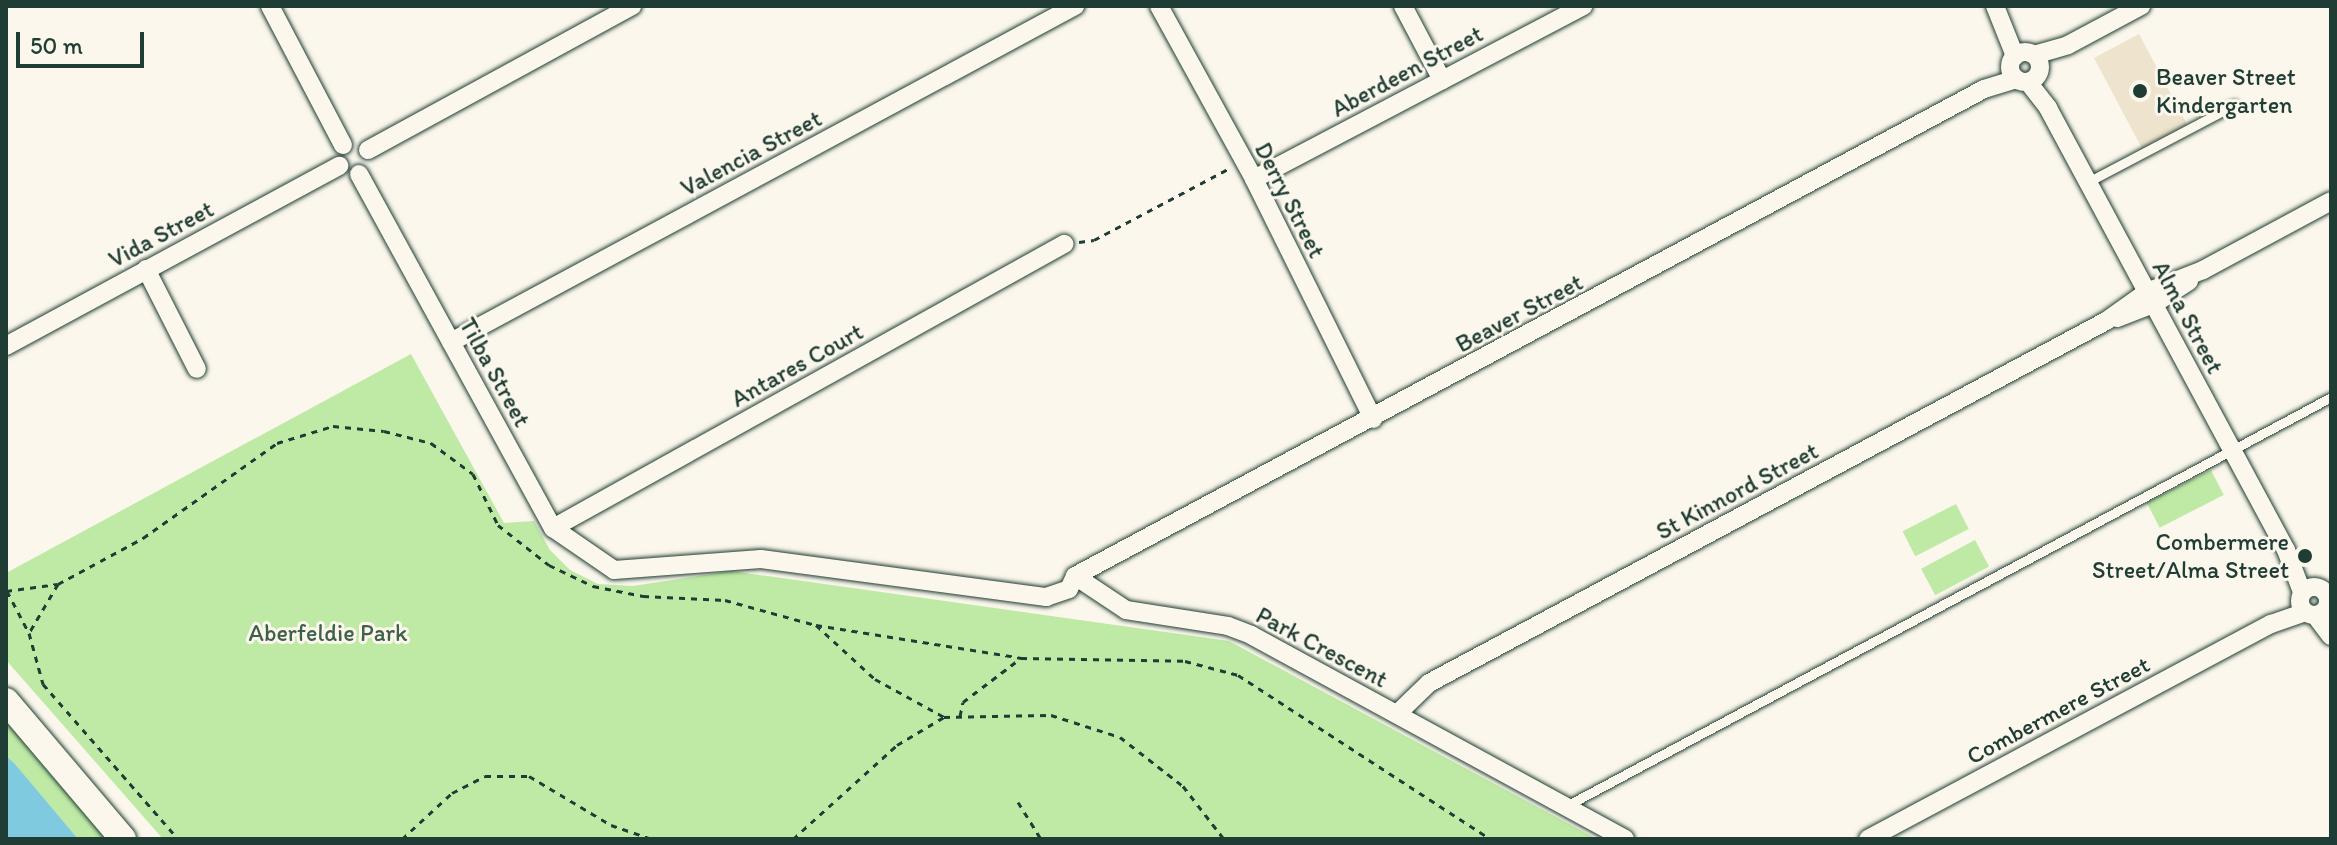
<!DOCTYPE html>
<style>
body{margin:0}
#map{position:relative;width:2337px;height:845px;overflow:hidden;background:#fbf7ec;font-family:Itim,sans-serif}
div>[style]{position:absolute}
.built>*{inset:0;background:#eee3cd;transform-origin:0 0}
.green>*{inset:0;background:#bfeaa6;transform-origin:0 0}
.water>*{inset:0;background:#7fcade}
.path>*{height:3px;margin-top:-1.5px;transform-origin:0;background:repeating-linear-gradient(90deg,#1f3d34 0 6px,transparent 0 12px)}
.roads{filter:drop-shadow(0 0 2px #1f3d34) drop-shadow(0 0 2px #1f3d34)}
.lane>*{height:9px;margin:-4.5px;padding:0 4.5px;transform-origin:4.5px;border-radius:4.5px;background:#fbf7ec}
.street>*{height:18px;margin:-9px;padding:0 9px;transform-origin:9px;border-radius:9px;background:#fbf7ec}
.street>.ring{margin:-9px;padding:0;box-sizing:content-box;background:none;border:18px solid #fbf7ec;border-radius:50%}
.secondary>*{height:26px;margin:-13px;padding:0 13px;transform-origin:13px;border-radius:13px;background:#fbf7ec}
.dots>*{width:22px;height:22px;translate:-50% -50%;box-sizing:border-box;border:4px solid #fbf7ec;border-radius:50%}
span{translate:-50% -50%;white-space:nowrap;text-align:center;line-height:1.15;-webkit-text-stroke:6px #fbf7ec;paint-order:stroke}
.street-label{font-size:24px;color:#1f3d34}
.poi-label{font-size:24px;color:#1f3d34}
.left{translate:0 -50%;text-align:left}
.right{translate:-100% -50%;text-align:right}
.park-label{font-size:24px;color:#3f604b}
.frame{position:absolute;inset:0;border:8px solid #1f3d34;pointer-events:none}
.scale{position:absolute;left:16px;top:32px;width:128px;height:36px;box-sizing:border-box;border:4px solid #1f3d34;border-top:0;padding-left:10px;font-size:24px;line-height:28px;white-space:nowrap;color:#1f3d34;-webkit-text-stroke:6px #fbf7ec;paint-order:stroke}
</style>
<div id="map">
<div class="built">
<div style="left:2139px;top:34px;width:103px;height:51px;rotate:62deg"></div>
</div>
<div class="green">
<div style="clip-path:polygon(411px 354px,504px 523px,534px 521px,550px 550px,570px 570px,598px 584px,633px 586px,731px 571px,1229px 641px,1597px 839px,163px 839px,6px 660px,6px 573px)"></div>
<div style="left:2211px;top:470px;width:28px;height:72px;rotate:63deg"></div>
<div style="left:1956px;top:504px;width:28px;height:60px;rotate:63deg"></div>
<div style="left:1975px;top:540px;width:30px;height:61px;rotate:62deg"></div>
<div style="clip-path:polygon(6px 713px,114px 839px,78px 839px,6px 756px)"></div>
</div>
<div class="water">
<div style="clip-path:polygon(6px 756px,14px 763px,78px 839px,6px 839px)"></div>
</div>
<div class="path">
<div style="left:1079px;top:242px;width:15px;rotate:-8deg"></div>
<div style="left:1094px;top:240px;width:154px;rotate:-27.9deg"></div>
<div style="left:58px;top:584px;width:57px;rotate:120.6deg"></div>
<div style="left:29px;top:633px;width:53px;rotate:74.6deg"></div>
<div style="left:43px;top:684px;width:206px;rotate:48.9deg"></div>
<div style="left:6px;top:591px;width:52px;rotate:-7.7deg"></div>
<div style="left:58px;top:584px;width:97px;rotate:-28.4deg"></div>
<div style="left:143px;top:538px;width:164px;rotate:-35.3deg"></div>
<div style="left:277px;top:443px;width:59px;rotate:-16.9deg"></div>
<div style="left:333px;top:426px;width:51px;rotate:5.6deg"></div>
<div style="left:384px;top:431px;width:49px;rotate:14.3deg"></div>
<div style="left:431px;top:443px;width:52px;rotate:36.4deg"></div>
<div style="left:473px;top:474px;width:57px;rotate:63.9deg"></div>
<div style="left:498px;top:525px;width:65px;rotate:38.1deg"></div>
<div style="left:549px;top:565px;width:49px;rotate:25.5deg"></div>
<div style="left:593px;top:586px;width:51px;rotate:11.3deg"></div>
<div style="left:643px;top:596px;width:82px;rotate:2.8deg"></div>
<div style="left:725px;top:600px;width:94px;rotate:15.4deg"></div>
<div style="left:816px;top:625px;width:80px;rotate:42.5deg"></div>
<div style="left:875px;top:679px;width:79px;rotate:28.8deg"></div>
<div style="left:944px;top:717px;width:107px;rotate:-1.1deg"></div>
<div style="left:1051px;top:715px;width:72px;rotate:17.7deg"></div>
<div style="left:1120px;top:737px;width:80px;rotate:37.9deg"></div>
<div style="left:1183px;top:786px;width:67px;rotate:52.3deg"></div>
<div style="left:7px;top:591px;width:47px;rotate:62.4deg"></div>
<div style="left:816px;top:625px;width:208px;rotate:9.1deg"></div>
<div style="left:1021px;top:658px;width:164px;rotate:1deg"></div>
<div style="left:1185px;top:661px;width:55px;rotate:14.8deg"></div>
<div style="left:1238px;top:675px;width:302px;rotate:33deg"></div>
<div style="left:960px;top:716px;width:14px;rotate:-78deg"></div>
<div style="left:963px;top:702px;width:73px;rotate:-37.2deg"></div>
<div style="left:1018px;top:802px;width:44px;rotate:58.1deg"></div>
<div style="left:402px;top:839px;width:68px;rotate:-42.6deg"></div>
<div style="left:452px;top:793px;width:37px;rotate:-27deg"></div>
<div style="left:485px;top:776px;width:44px"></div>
<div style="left:529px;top:776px;width:96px;rotate:30.9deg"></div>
<div style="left:611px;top:825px;width:43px;rotate:18.9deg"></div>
<div style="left:793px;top:839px;width:140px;rotate:-42.1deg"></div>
<div style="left:897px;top:745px;width:55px;rotate:-30.8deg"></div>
</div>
<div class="roads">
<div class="lane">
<div style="left:2088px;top:182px;width:165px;rotate:-27.8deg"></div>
<div style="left:1568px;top:805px;width:865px;rotate:-28.13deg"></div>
</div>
<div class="street">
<div style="left:270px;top:6px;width:157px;rotate:62.3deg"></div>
<div style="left:1159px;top:6px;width:197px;rotate:61.2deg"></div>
<div style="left:1254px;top:179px;width:268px;rotate:63.6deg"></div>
<div style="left:1403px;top:6px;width:84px;rotate:62.2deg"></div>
<div style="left:1995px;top:6px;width:54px;rotate:68.2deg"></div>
<div class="ring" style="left:2010px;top:52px;width:12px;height:12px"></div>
<div style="left:2034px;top:55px;width:35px;rotate:-16deg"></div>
<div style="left:2068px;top:45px;width:83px;rotate:-28.1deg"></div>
<div style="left:2028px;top:82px;width:33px;rotate:52deg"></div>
<div style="left:2048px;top:108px;width:502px;rotate:61.7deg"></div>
<div style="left:2286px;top:550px;width:45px;rotate:69.1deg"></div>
<div style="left:368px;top:150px;width:301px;rotate:-28.6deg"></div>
<div style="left:359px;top:174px;width:404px;rotate:61.3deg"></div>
<div style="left:553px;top:528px;width:74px;rotate:34.5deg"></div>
<div style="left:614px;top:570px;width:147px;rotate:-4.3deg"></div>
<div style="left:761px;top:559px;width:288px;rotate:7.6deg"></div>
<div style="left:1046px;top:597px;width:24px;rotate:-19deg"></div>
<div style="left:1069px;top:589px;width:14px;rotate:-65deg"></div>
<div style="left:1254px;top:179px;width:372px;rotate:-27.7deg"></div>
<div style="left:146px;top:269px;width:112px;rotate:63deg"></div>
<div style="left:2117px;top:318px;width:40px;rotate:-21deg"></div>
<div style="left:2154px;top:304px;width:42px;rotate:-33.3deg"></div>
<div style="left:451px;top:342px;width:709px;rotate:-28.3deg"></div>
<div style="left:6px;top:346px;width:379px;rotate:-28.4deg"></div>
<div style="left:553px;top:528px;width:585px;rotate:-29.06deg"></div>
<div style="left:1075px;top:576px;width:1031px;rotate:-28.18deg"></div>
<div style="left:1984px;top:89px;width:34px;rotate:-17deg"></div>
<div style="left:1075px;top:576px;width:61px;rotate:33.7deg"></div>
<div style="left:1126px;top:610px;width:103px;rotate:8.9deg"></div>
<div style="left:1228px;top:626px;width:25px;rotate:21deg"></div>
<div style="left:1251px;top:635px;width:426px;rotate:28.6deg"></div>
<div class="ring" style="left:2300px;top:587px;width:10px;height:10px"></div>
<div style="left:2315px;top:615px;width:26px;rotate:53deg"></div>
<div style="left:1397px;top:714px;width:45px;rotate:-44.1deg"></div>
<div style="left:1429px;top:683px;width:768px;rotate:-28.13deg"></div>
<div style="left:2106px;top:321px;width:50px;rotate:-35.3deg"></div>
<div style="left:2147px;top:292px;width:60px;rotate:-21.4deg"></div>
<div style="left:2203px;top:270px;width:145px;rotate:-28.3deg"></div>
<div style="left:1868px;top:839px;width:457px;rotate:-28.1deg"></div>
<div style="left:2271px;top:624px;width:36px;rotate:-19deg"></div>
</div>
<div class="secondary">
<div style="left:6px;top:701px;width:181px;rotate:49.7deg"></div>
</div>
</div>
<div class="dots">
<div style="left:2140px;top:91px;background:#1f3d34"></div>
<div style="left:2305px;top:556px;background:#1f3d34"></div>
</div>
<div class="street-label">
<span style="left:1407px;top:71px;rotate:-28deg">Aberdeen Street</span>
<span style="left:751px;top:153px;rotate:-28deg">Valencia Street</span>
<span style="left:1290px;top:200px;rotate:63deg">Derry Street</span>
<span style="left:161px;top:234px;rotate:-28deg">Vida Street</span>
<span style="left:1519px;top:313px;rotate:-28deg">Beaver Street</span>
<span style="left:2188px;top:317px;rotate:62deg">Alma Street</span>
<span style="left:797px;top:365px;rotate:-29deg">Antares Court</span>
<span style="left:495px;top:372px;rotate:61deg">Tilba Street</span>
<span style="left:1737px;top:491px;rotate:-28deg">St Kinnord Street</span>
<span style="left:1322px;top:647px;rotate:28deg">Park Crescent</span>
<span style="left:2058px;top:710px;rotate:-28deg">Combermere Street</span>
</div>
<div class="poi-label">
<span class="left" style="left:2156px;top:91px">Beaver Street<br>Kindergarten</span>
<span class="right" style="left:2289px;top:556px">Combermere<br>Street/Alma Street</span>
</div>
<div class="park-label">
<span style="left:328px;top:633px">Aberfeldie Park</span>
</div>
<div class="frame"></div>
<div class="scale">50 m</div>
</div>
